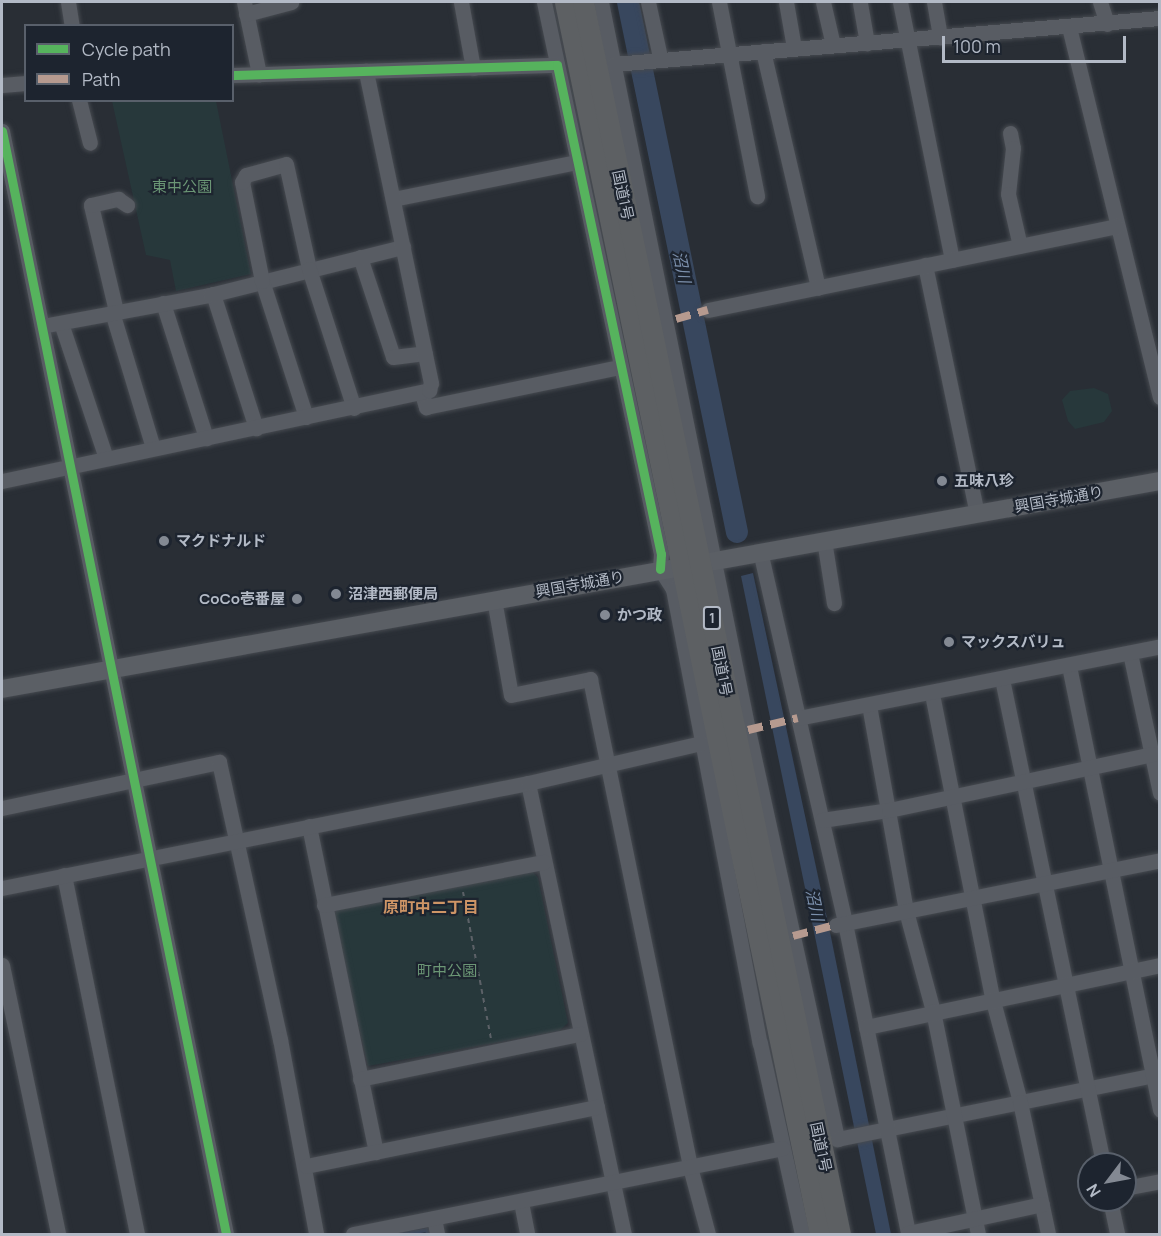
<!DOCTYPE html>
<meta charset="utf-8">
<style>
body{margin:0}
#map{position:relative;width:1161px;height:1236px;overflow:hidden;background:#292e35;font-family:Manrope,"Noto Sans JP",sans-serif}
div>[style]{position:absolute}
.green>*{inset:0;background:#27383b}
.water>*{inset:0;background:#38475e}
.stream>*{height:4px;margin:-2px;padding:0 2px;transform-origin:2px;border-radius:2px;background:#38475e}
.river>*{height:22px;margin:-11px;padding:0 11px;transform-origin:11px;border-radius:11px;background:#38475e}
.path>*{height:2px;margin-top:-1px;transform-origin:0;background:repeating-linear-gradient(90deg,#5c6167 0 4.5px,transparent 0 9px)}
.roads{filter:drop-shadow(0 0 2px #464a50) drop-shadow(0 0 2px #464a50)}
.minor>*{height:15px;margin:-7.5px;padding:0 7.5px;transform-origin:7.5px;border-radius:7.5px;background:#585c63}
.major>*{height:18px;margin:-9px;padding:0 9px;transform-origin:9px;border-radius:9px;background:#5b5f65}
.highway>*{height:21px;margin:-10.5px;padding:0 10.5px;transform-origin:10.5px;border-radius:10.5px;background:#5d6063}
.quiet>*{height:8px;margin-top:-4px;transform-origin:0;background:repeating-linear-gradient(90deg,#b69a8f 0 15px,transparent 0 23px)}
.cycleway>*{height:9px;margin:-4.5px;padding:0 4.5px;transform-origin:4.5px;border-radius:4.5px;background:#56b35d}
.dots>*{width:16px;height:16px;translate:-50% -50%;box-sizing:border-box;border:3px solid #1d242f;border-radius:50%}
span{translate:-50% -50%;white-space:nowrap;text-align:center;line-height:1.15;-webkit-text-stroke:4.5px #1d242f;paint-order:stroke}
.shield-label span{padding:2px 4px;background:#1d242f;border:2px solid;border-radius:4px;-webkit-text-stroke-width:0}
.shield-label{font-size:14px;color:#b3bac6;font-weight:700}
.park-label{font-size:15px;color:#6b9675}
.street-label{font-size:15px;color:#b3bac6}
.poi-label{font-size:15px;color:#b3bac6;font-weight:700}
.left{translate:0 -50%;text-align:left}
.right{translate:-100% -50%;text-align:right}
.water-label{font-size:16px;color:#7c90ac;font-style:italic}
.neighbourhood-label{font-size:16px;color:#ce9566;font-weight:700}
.frame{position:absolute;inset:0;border:3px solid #b3bac6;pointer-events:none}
.legend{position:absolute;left:24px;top:24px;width:210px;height:78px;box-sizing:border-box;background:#1d242f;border:2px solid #59606b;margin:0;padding:8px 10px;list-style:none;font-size:18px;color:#b3bac6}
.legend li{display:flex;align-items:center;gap:12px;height:30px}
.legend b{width:30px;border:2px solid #59606b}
.north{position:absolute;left:1077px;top:1152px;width:60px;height:60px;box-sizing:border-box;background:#1d242f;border:2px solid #59606b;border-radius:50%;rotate:238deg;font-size:16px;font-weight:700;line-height:24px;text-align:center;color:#b3bac6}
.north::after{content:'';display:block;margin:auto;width:21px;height:27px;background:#838993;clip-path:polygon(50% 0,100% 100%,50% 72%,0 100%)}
.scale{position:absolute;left:942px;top:36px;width:184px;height:27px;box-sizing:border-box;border:3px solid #b3bac6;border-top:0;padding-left:8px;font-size:18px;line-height:21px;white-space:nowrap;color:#b3bac6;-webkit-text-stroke:4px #1d242f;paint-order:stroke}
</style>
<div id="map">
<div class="green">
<div style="clip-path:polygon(112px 101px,216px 101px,251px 274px,176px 291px,170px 260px,146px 255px)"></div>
<div style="clip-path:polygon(1094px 388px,1108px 394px,1112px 411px,1104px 422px,1075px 429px,1068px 421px,1062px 400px,1070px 391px)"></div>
<div style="clip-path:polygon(533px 872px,538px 878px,568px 1023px,559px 1031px,368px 1066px,332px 917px,337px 910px)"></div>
</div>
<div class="water">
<div style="clip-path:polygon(753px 573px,831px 937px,891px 1234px,876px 1234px,741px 576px)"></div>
</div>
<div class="stream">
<div style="left:402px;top:1234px;width:25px;rotate:-9deg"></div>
<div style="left:427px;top:1230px;width:4px;rotate:76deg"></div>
</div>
<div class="river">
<div style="left:628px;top:2px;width:541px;rotate:78.38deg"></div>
</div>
<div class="path">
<div style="left:463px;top:892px;width:150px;rotate:79.2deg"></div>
</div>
<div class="roads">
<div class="minor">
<div style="left:68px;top:2px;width:24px;rotate:81deg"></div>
<div style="left:244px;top:2px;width:74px;rotate:78.2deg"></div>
<div style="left:461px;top:2px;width:67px;rotate:79.7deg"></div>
<div style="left:544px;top:2px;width:564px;rotate:78.03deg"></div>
<div style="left:661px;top:554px;width:15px;rotate:94deg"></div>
<div style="left:660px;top:569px;width:24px;rotate:57deg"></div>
<div style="left:673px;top:589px;width:462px;rotate:79.2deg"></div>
<div style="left:760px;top:1043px;width:196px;rotate:77.6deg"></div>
<div style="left:601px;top:2px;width:743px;rotate:78.58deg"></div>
<div style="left:748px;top:730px;width:419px;rotate:77.7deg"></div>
<div style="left:837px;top:1139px;width:329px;rotate:-11.4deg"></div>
<div style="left:648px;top:2px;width:56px;rotate:77.7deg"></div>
<div style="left:719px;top:2px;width:198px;rotate:78.9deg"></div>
<div style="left:786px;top:2px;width:47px;rotate:80.1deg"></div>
<div style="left:823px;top:2px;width:44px;rotate:76.9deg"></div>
<div style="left:900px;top:2px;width:263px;rotate:78.6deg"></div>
<div style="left:934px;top:2px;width:36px;rotate:80deg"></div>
<div style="left:1100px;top:2px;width:23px;rotate:72deg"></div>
<div style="left:860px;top:3px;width:41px;rotate:80.1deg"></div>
<div style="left:246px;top:14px;width:47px;rotate:-14.9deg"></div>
<div style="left:1069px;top:27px;width:381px;rotate:76.2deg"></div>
<div style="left:763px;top:51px;width:243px;rotate:76.9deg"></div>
<div style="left:614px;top:64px;width:548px;rotate:-4.82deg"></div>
<div style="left:232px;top:75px;width:325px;rotate:-1.8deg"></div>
<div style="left:2px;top:85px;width:24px;rotate:-5deg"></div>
<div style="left:79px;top:100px;width:44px;rotate:75.7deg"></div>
<div style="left:2px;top:131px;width:1126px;rotate:78.52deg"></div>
<div style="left:1010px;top:133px;width:15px;rotate:79deg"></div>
<div style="left:1013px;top:148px;width:46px;rotate:96.2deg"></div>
<div style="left:1008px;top:194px;width:53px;rotate:77deg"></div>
<div style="left:393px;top:199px;width:188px;rotate:-11.4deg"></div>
<div style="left:360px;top:257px;width:105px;rotate:71.7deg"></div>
<div style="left:393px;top:357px;width:32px;rotate:-7deg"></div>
<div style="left:925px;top:265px;width:253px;rotate:78.2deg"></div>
<div style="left:213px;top:294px;width:141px;rotate:72.2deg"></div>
<div style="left:163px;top:303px;width:142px;rotate:72.3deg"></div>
<div style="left:708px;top:310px;width:417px;rotate:-11.6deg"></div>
<div style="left:116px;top:311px;width:109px;rotate:-103.3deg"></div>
<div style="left:91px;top:205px;width:28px;rotate:-13deg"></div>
<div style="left:118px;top:199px;width:11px;rotate:34deg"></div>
<div style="left:112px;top:312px;width:142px;rotate:73.2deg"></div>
<div style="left:61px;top:323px;width:142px;rotate:71.6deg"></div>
<div style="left:42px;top:326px;width:171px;rotate:-10.5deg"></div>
<div style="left:210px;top:295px;width:199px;rotate:-14deg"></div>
<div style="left:422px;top:394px;width:14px;rotate:73deg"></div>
<div style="left:426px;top:407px;width:198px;rotate:-11.7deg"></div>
<div style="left:306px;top:417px;width:143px;rotate:-107.9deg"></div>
<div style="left:262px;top:281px;width:101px;rotate:-101.4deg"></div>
<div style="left:242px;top:182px;width:8px;rotate:-60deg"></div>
<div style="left:246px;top:175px;width:41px;rotate:-15.4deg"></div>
<div style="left:286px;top:164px;width:107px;rotate:77.6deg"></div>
<div style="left:309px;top:269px;width:146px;rotate:72.1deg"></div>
<div style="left:2px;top:481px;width:437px;rotate:-12deg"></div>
<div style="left:429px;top:390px;width:7px;rotate:-74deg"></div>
<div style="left:431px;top:383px;width:319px;rotate:-101.8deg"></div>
<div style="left:824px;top:540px;width:64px;rotate:81deg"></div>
<div style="left:760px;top:551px;width:382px;rotate:77.1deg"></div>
<div style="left:845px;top:923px;width:317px;rotate:78.5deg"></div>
<div style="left:494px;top:599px;width:97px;rotate:80deg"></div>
<div style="left:511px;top:695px;width:81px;rotate:-11.4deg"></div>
<div style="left:590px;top:679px;width:498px;rotate:78.4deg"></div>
<div style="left:690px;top:1167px;width:69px;rotate:75deg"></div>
<div style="left:1130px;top:653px;width:143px;rotate:77.9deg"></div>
<div style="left:1069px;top:666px;width:453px;rotate:78.4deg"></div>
<div style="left:1002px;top:679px;width:495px;rotate:78.2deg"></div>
<div style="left:932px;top:694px;width:313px;rotate:78.8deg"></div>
<div style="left:993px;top:1001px;width:105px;rotate:75deg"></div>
<div style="left:1020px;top:1102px;width:135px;rotate:78deg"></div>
<div style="left:869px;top:705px;width:209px;rotate:79.8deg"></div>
<div style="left:906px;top:911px;width:104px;rotate:74.9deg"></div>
<div style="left:933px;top:1011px;width:227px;rotate:78.6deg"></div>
<div style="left:798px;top:718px;width:369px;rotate:-11.2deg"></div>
<div style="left:528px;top:783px;width:461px;rotate:78deg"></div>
<div style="left:2px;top:808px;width:222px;rotate:-12deg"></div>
<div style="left:219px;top:762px;width:284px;rotate:77.6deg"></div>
<div style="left:280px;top:1039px;width:198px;rotate:79.5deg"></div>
<div style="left:822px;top:820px;width:68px;rotate:-8.5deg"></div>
<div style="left:889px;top:810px;width:269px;rotate:-12deg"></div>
<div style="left:309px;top:826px;width:333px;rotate:78.4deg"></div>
<div style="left:64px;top:875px;width:366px;rotate:78.5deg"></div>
<div style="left:2px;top:888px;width:536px;rotate:-11.29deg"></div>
<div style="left:528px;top:783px;width:178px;rotate:-13deg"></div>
<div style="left:324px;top:905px;width:224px;rotate:-11.1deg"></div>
<div style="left:836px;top:925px;width:330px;rotate:-11.3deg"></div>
<div style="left:2px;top:965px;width:275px;rotate:78.2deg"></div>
<div style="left:866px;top:1027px;width:300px;rotate:-11.9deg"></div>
<div style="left:360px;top:1079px;width:225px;rotate:-11.6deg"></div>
<div style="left:306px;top:1166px;width:297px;rotate:-11.5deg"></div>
<div style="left:1125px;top:1188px;width:36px;rotate:-11deg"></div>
<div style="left:1110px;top:1200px;width:35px;rotate:78deg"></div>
<div style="left:521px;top:1202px;width:33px;rotate:79deg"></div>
<div style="left:434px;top:1218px;width:16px;rotate:79deg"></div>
<div style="left:908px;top:1233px;width:137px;rotate:-12.2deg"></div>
<div style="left:353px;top:1234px;width:438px;rotate:-11.3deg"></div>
</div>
<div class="major">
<div style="left:2px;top:689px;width:1177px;rotate:-10.18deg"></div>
</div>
<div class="highway">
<div style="left:565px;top:2px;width:1258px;rotate:78.31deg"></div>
<div style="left:583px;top:2px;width:1259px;rotate:78.22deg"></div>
</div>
</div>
<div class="quiet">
<div style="left:676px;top:319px;width:33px;rotate:-16deg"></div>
<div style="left:748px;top:730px;width:51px;rotate:-13.5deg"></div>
<div style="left:793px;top:936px;width:43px;rotate:-14.7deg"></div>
</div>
<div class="cycleway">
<div style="left:232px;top:75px;width:325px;rotate:-1.8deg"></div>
<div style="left:557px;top:65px;width:500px;rotate:78deg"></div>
<div style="left:661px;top:554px;width:15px;rotate:94deg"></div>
<div style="left:2px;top:131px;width:1126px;rotate:78.52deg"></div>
</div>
<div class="dots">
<div style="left:942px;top:481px;background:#838993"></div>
<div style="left:164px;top:541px;background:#838993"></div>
<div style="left:336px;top:594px;background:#838993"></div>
<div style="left:297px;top:599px;background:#838993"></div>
<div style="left:605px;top:615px;background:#838993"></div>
<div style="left:949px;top:642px;background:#838993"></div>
</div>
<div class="shield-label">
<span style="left:712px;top:618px">1</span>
</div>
<div class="park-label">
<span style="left:182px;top:187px">東中公園</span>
<span style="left:447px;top:971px">町中公園</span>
</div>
<div class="street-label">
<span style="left:623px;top:195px;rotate:78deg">国道1号</span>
<span style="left:1059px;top:499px;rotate:-10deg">興国寺城通り</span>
<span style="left:580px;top:584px;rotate:-10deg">興国寺城通り</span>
<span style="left:722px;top:671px;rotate:79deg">国道1号</span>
<span style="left:821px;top:1147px;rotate:78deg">国道1号</span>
</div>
<div class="poi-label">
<span class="left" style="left:954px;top:481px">五味八珍</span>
<span class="left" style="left:176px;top:541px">マクドナルド</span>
<span class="left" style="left:348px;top:594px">沼津西郵便局</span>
<span class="right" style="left:285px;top:599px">CoCo壱番屋</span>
<span class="left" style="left:617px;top:615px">かつ政</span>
<span class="left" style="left:961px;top:642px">マックスバリュ</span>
</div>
<div class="water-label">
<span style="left:682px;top:267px;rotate:78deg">沼川</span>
<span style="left:815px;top:905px;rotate:78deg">沼川</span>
</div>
<div class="neighbourhood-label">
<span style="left:431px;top:907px">原町中二丁目</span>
</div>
<div class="frame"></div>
<ul class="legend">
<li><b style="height:8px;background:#56b35d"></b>Cycle path</li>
<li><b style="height:8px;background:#b69a8f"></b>Path</li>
</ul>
<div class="north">N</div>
<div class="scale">100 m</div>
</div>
